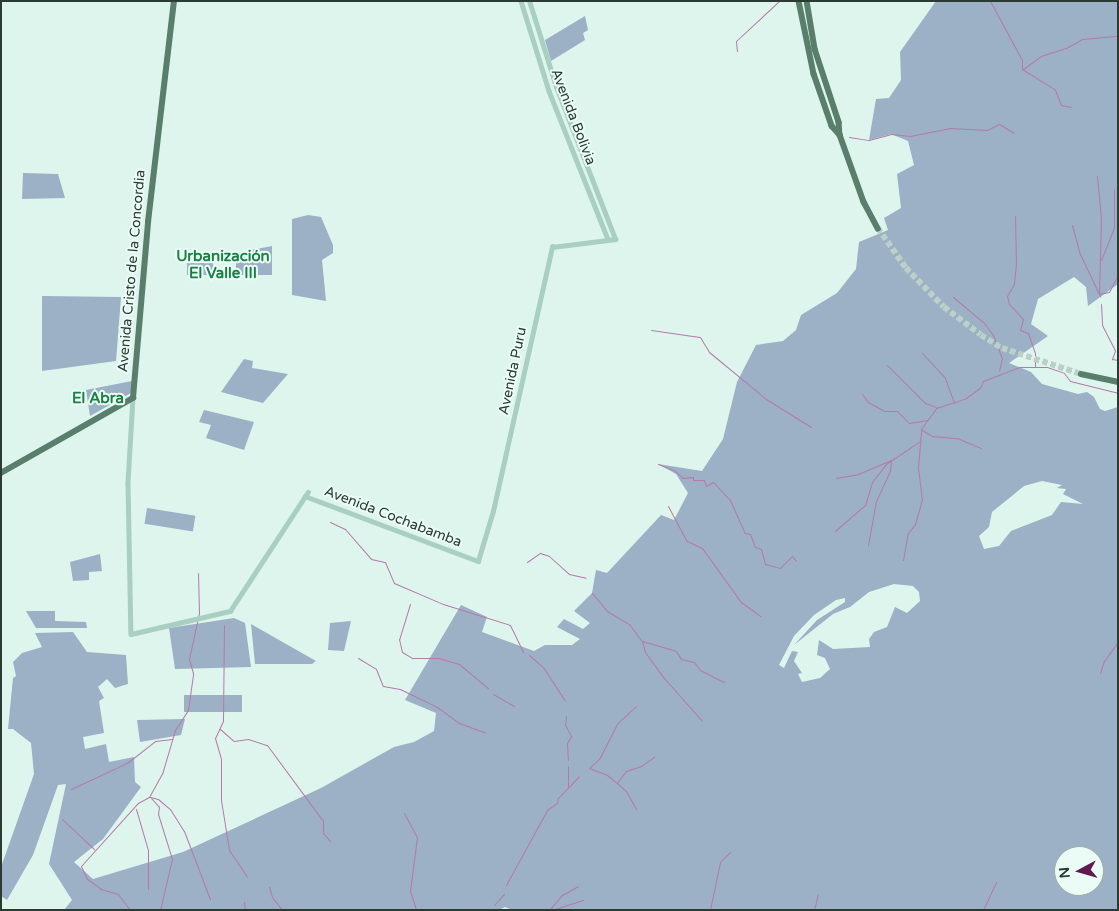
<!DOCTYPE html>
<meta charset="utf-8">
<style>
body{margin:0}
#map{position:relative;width:1119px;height:911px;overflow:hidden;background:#def5ee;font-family:"Varela Round",sans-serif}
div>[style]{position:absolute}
.green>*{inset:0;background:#9cb0c6;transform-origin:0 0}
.stream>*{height:1px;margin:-0.5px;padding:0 0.5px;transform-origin:0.5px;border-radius:0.5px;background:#b57aa8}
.major-tunnel>*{height:5.5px;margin-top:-2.75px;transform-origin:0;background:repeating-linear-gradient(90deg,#bad0c8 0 5.5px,transparent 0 8.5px)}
.minor>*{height:4.5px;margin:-2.25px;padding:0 2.25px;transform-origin:2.25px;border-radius:2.25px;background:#a8cfc1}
.major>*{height:5.5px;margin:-2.75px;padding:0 2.75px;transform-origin:2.75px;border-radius:2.75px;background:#597e6c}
span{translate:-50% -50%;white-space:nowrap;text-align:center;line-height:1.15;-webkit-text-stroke:4px #ebfcf7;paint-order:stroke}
.street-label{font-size:14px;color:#293b32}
.neighbourhood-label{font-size:15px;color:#197f43;font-weight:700}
.frame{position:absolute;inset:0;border:2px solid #293b32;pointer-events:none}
.north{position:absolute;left:1054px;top:846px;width:50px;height:50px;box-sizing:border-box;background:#ebfcf7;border:1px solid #9dafa8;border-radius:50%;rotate:264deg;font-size:14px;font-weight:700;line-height:20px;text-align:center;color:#293b32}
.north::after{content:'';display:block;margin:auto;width:18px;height:22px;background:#611a50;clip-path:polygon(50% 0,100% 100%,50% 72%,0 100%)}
</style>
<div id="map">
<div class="green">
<div style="clip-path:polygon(evenodd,936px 1px,1118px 1px,1118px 284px,1088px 306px,1086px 287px,1074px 277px,1038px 299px,1031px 324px,1048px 336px,1009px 363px,1031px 372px,1042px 384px,1078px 394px,1087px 392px,1094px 397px,1100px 409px,1105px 411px,1118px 407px,1118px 910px,513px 910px,505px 907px,499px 910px,64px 910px,72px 900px,49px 864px,66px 784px,58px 785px,33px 855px,7px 900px,1px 896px,1px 867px,34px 774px,31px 743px,13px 729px,8px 729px,13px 678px,16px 676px,13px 662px,22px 653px,42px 647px,35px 633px,73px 632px,87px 652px,126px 655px,128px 684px,115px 688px,107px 679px,98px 687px,104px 698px,99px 701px,104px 733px,83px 737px,85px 749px,106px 744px,109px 762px,134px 757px,135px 782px,141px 787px,103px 839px,74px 862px,93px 879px,183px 852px,321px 788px,394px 747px,414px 742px,434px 731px,436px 713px,405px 700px,461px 605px,487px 617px,482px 632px,534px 651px,545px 645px,572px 645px,580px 639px,557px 627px,564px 619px,583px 629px,590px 623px,574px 611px,592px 593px,596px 570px,607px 573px,661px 515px,674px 520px,688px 493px,676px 474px,658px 464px,702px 471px,723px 439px,737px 382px,756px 345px,783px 341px,796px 330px,801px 315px,837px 293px,856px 269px,859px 242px,888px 230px,884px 218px,901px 208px,897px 174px,914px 165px,908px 141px,891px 134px,869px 140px,876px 99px,889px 98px,901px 80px,900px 52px,936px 1px,1042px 481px,1062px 485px,1057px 488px,1066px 489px,1063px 494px,1083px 504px,1061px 502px,1052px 515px,1011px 531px,999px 546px,984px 549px,979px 536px,989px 527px,992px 512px,1024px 486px,1042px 481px,936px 1px,894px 584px,913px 586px,919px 592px,920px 601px,907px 613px,895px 607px,887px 627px,874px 632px,869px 639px,870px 647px,833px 649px,819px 640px,817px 655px,825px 658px,830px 669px,820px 678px,802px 682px,798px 674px,802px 673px,794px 661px,798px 652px,792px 651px,784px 668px,779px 665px,794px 636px,814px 615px,836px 600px,845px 598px,845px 602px,817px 620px,794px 645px,833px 614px,850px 607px,869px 592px,894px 584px,936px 1px,1064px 856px,1094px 856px,1094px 886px,1064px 886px,1064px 856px)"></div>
<div style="clip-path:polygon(585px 16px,588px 30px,583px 33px,585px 40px,551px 61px,545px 40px)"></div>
<div style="clip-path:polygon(23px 173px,58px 174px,65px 198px,22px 199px)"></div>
<div style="clip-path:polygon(308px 215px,321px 217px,333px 245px,333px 253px,322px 260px,326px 301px,292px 295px,292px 219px)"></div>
<div style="clip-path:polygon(272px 246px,272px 275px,236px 275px,236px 253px)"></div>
<div style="left:187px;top:263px;width:26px;height:12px"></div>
<div style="clip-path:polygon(42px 296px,121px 297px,116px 361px,42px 371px)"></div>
<div style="clip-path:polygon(244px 359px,253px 361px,252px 368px,288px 374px,263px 403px,221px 392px)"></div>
<div style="clip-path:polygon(132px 381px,131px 393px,90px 416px,86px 390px)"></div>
<div style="clip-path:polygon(204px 410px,254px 422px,244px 450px,206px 438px,211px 425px,199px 422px)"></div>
<div style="left:147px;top:508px;width:49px;height:16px;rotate:9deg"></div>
<div style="clip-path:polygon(100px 554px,102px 571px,89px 572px,89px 580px,73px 581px,70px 562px)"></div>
<div style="clip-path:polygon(26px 611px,55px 611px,55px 621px,86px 622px,87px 628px,36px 628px)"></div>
<div style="clip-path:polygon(234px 618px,245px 623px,251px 667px,175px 669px,169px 628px)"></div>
<div style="clip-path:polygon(351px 621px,344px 651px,328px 650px,330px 623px)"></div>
<div style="clip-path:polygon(251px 624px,316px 661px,312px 664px,255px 664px)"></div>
<div style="left:242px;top:695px;width:17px;height:58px;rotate:90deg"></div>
<div style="clip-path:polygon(185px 719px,181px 735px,140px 742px,137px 720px)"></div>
</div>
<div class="stream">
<div style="left:990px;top:1px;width:67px;rotate:61.5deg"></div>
<div style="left:1022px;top:60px;width:9px;rotate:90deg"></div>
<div style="left:1022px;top:69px;width:39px;rotate:32deg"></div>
<div style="left:1055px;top:90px;width:16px;rotate:68deg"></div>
<div style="left:1061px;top:105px;width:10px;rotate:11deg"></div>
<div style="left:737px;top:51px;width:10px;rotate:-96deg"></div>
<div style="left:736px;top:41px;width:59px;rotate:-42.9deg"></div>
<div style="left:1023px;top:69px;width:22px;rotate:-36deg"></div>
<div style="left:1041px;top:56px;width:26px;rotate:-18deg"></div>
<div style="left:1066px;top:48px;width:18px;rotate:-29deg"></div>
<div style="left:1082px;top:39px;width:36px;rotate:-5deg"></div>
<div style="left:849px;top:137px;width:20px;rotate:9deg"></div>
<div style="left:869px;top:140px;width:23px;rotate:-15deg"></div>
<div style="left:891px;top:134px;width:19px;rotate:6deg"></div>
<div style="left:910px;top:136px;width:41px;rotate:-11.3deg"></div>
<div style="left:950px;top:128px;width:37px;rotate:3deg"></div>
<div style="left:987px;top:130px;width:13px;rotate:-27deg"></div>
<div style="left:999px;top:124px;width:17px;rotate:31deg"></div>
<div style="left:1097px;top:176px;width:42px;rotate:84.6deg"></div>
<div style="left:1101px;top:218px;width:76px;rotate:91.5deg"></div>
<div style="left:1099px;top:294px;width:10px;rotate:-11deg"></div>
<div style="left:1109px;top:292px;width:19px;rotate:-62deg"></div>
<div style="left:1015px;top:216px;width:48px;rotate:88.8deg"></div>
<div style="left:1016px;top:264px;width:20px;rotate:96deg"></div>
<div style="left:1014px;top:284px;width:14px;rotate:120deg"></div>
<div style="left:1007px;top:296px;width:8px;rotate:76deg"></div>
<div style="left:1009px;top:304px;width:21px;rotate:47deg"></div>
<div style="left:1023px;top:319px;width:11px;rotate:105deg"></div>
<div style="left:1020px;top:330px;width:9px;rotate:21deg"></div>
<div style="left:1028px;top:333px;width:21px;rotate:71deg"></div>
<div style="left:1035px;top:353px;width:13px;rotate:90deg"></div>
<div style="left:1072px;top:225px;width:30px;rotate:75deg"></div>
<div style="left:1080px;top:254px;width:47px;rotate:64.5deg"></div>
<div style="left:1101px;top:260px;width:35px;rotate:-68deg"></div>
<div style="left:1114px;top:228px;width:39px;rotate:-90deg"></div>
<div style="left:953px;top:297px;width:40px;rotate:40deg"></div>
<div style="left:984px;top:323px;width:15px;rotate:53deg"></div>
<div style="left:993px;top:335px;width:25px;rotate:69deg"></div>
<div style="left:1002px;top:358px;width:13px;rotate:103deg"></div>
<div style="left:1101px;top:304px;width:21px;rotate:87deg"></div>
<div style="left:1102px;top:325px;width:29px;rotate:63deg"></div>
<div style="left:1115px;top:351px;width:9px;rotate:111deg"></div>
<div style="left:1112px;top:359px;width:6px;rotate:9deg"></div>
<div style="left:651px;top:330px;width:49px;rotate:8.1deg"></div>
<div style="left:700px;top:337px;width:17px;rotate:59deg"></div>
<div style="left:709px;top:352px;width:74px;rotate:39.5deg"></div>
<div style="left:766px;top:399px;width:53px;rotate:31.9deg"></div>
<div style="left:922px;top:353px;width:34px;rotate:47deg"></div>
<div style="left:945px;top:378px;width:27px;rotate:70deg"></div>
<div style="left:887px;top:365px;width:54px;rotate:45deg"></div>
<div style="left:925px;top:403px;width:12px;rotate:20deg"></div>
<div style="left:862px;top:394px;width:10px;rotate:53deg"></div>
<div style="left:868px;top:402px;width:18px;rotate:29deg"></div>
<div style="left:884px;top:411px;width:13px"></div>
<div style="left:897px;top:411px;width:17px;rotate:45deg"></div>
<div style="left:909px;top:423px;width:19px;rotate:-9deg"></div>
<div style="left:922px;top:430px;width:12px;rotate:31deg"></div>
<div style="left:932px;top:436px;width:25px;rotate:5deg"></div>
<div style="left:957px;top:438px;width:26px;rotate:23deg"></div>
<div style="left:658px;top:464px;width:17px;rotate:21deg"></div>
<div style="left:674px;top:470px;width:12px;rotate:42deg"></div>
<div style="left:683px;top:478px;width:10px;rotate:-6deg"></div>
<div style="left:693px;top:477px;width:3px;rotate:90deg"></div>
<div style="left:693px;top:480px;width:11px"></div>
<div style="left:704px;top:480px;width:6px;rotate:72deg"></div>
<div style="left:706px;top:486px;width:8px;rotate:-30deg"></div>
<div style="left:713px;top:482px;width:25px;rotate:47deg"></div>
<div style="left:730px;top:500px;width:36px;rotate:66deg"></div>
<div style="left:745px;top:533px;width:5px;rotate:11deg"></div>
<div style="left:750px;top:534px;width:14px;rotate:69deg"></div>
<div style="left:755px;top:547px;width:6px;rotate:18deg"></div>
<div style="left:761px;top:549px;width:16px;rotate:75deg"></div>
<div style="left:765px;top:564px;width:16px;rotate:15deg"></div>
<div style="left:780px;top:568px;width:17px;rotate:-45deg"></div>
<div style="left:792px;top:556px;width:6px;rotate:51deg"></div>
<div style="left:836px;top:478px;width:22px;rotate:-10deg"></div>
<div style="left:858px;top:474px;width:36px;rotate:-23deg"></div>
<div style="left:891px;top:460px;width:11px;rotate:95deg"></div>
<div style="left:890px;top:471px;width:33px;rotate:115deg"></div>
<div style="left:876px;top:501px;width:45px;rotate:100.3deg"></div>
<div style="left:668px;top:506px;width:40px;rotate:62deg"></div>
<div style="left:687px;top:541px;width:17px;rotate:25deg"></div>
<div style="left:702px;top:548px;width:67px;rotate:54.2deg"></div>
<div style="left:741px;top:602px;width:24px;rotate:36deg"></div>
<div style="left:330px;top:522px;width:17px;rotate:25deg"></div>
<div style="left:345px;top:529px;width:40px;rotate:49deg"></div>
<div style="left:371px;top:559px;width:14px;rotate:12deg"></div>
<div style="left:385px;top:562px;width:23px;rotate:67deg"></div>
<div style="left:394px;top:583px;width:53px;rotate:23.2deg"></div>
<div style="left:443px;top:604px;width:70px;rotate:17.4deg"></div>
<div style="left:510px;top:625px;width:30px;rotate:64deg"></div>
<div style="left:835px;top:531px;width:40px;rotate:-41deg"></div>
<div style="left:865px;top:505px;width:24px;rotate:-73deg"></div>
<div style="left:872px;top:482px;width:23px;rotate:-52deg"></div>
<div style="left:886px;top:464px;width:40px;rotate:-34deg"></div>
<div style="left:903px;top:560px;width:27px;rotate:-80deg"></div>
<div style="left:908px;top:533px;width:11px;rotate:-52deg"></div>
<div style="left:915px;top:524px;width:25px;rotate:-74deg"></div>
<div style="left:922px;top:500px;width:33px;rotate:-97deg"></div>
<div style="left:918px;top:467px;width:38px;rotate:-85deg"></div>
<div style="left:921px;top:429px;width:26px;rotate:-54deg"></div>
<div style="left:936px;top:408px;width:32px;rotate:-18deg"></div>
<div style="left:966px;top:398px;width:17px;rotate:-36deg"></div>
<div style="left:980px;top:388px;width:8px;rotate:-67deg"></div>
<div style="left:983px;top:381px;width:40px;rotate:-21deg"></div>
<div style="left:1020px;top:367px;width:27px"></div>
<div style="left:1047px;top:367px;width:18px;rotate:19deg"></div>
<div style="left:1064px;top:373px;width:10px;rotate:53deg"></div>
<div style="left:1070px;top:381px;width:49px;rotate:14deg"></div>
<div style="left:527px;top:562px;width:16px;rotate:-35deg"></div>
<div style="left:540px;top:553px;width:9px;rotate:18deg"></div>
<div style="left:549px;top:556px;width:27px;rotate:42deg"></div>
<div style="left:569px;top:574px;width:17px;rotate:13deg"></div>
<div style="left:592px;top:593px;width:23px;rotate:50deg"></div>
<div style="left:607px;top:611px;width:26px;rotate:31deg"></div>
<div style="left:629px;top:624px;width:21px;rotate:53deg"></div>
<div style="left:642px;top:641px;width:35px;rotate:16deg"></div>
<div style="left:676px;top:651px;width:9px;rotate:58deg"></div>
<div style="left:681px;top:659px;width:13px;rotate:13deg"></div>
<div style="left:694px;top:662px;width:10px;rotate:53deg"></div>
<div style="left:700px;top:670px;width:27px;rotate:27deg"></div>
<div style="left:410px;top:604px;width:37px;rotate:107deg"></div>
<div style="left:399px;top:639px;width:13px;rotate:77deg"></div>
<div style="left:402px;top:652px;width:12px;rotate:31deg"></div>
<div style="left:412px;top:658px;width:26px"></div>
<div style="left:438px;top:658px;width:22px;rotate:16deg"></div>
<div style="left:459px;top:664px;width:38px;rotate:40deg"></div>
<div style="left:224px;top:625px;width:96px;rotate:90.6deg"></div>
<div style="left:223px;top:721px;width:19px;rotate:115deg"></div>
<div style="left:215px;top:738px;width:22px;rotate:74deg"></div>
<div style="left:221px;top:759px;width:41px;rotate:90deg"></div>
<div style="left:221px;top:800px;width:51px;rotate:80.9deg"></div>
<div style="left:229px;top:850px;width:32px;rotate:56deg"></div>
<div style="left:642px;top:641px;width:11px;rotate:75deg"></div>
<div style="left:645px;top:652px;width:32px;rotate:54deg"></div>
<div style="left:664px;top:678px;width:57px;rotate:48.5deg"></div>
<div style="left:529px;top:655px;width:18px;rotate:41deg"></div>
<div style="left:543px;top:667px;width:40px;rotate:57.1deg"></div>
<div style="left:358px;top:658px;width:21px;rotate:31deg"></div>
<div style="left:376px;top:669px;width:18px;rotate:68deg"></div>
<div style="left:383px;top:686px;width:17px;rotate:10deg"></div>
<div style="left:400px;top:689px;width:41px;rotate:25.9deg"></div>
<div style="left:437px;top:707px;width:27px;rotate:36deg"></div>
<div style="left:459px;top:723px;width:27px;rotate:20deg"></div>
<div style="left:1100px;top:673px;width:13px;rotate:-72deg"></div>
<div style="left:1104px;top:661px;width:24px;rotate:-54deg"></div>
<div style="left:493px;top:694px;width:24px;rotate:30deg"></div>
<div style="left:636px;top:706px;width:26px;rotate:137deg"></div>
<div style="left:617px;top:724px;width:39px;rotate:117deg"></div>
<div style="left:599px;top:759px;width:13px;rotate:138deg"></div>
<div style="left:589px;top:768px;width:19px;rotate:21deg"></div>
<div style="left:607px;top:775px;width:13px;rotate:39deg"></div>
<div style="left:617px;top:783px;width:15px;rotate:-53deg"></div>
<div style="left:626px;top:771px;width:16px;rotate:-18deg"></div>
<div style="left:641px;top:766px;width:16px;rotate:-35deg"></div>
<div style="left:566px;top:716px;width:9px;rotate:96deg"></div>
<div style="left:565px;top:725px;width:13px;rotate:61deg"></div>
<div style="left:571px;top:736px;width:8px;rotate:120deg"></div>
<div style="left:567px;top:743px;width:17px;rotate:87deg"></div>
<div style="left:220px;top:729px;width:18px;rotate:41deg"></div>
<div style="left:234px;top:741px;width:14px;rotate:-8deg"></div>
<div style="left:248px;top:739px;width:20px;rotate:18deg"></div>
<div style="left:267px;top:745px;width:94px;rotate:53.6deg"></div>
<div style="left:323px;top:821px;width:12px;rotate:90deg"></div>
<div style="left:323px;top:833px;width:11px;rotate:49deg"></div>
<div style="left:568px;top:766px;width:21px;rotate:90deg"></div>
<div style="left:617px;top:783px;width:12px;rotate:42deg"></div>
<div style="left:626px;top:791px;width:21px;rotate:61deg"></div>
<div style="left:71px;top:789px;width:62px;rotate:-24.9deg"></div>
<div style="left:127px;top:763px;width:36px;rotate:-38deg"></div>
<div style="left:155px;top:741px;width:17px;rotate:-7deg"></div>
<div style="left:150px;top:797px;width:8px;rotate:14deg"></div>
<div style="left:158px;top:799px;width:16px;rotate:40deg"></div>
<div style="left:170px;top:809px;width:26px;rotate:58deg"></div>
<div style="left:184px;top:831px;width:73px;rotate:69.1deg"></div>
<div style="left:151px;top:798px;width:12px;rotate:48deg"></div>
<div style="left:159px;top:807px;width:7px;rotate:98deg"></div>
<div style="left:158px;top:814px;width:47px;rotate:72.7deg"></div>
<div style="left:172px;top:859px;width:52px;rotate:103.2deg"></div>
<div style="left:136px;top:809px;width:43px;rotate:73.7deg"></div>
<div style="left:148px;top:850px;width:39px;rotate:90deg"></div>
<div style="left:404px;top:813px;width:27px;rotate:62deg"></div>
<div style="left:417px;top:837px;width:54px;rotate:97.4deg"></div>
<div style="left:410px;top:891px;width:20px;rotate:72deg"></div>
<div style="left:62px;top:819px;width:44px;rotate:43.2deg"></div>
<div style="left:506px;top:885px;width:85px;rotate:-61.3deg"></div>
<div style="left:547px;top:810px;width:12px;rotate:-35deg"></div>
<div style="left:557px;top:803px;width:5px;rotate:-79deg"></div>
<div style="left:558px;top:798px;width:30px;rotate:-46deg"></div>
<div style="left:269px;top:887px;width:10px;rotate:73deg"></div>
<div style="left:272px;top:897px;width:16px;rotate:52deg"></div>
<div style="left:244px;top:902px;width:8px;rotate:83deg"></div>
<div style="left:494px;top:905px;width:15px;rotate:-48deg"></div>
<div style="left:130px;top:910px;width:20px;rotate:-127deg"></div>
<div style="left:118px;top:894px;width:18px;rotate:-164deg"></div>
<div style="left:101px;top:889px;width:17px;rotate:-144deg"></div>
<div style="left:87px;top:879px;width:14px;rotate:-115deg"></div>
<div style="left:81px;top:866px;width:85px;rotate:-47.9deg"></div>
<div style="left:138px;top:803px;width:13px;rotate:-29deg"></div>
<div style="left:149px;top:797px;width:26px;rotate:-61deg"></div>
<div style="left:162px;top:774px;width:46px;rotate:-73.5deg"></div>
<div style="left:175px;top:730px;width:24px;rotate:-57deg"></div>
<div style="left:188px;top:710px;width:37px;rotate:-82deg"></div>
<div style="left:193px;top:673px;width:15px;rotate:-106deg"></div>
<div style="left:189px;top:659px;width:47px;rotate:-77.7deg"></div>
<div style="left:199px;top:613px;width:40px;rotate:-91.4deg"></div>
<div style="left:549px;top:910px;width:20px;rotate:-49deg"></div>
<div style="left:562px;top:895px;width:18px;rotate:-29deg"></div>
<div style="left:552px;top:910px;width:33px;rotate:-18deg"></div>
<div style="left:710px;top:910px;width:49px;rotate:-78.2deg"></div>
<div style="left:720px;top:862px;width:14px;rotate:-45deg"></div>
<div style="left:814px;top:910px;width:16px;rotate:-76deg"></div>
<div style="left:983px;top:910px;width:31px;rotate:-65deg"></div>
</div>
<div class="major-tunnel">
<div style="left:878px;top:228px;width:49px;rotate:55deg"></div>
<div style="left:906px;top:268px;width:54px;rotate:45.7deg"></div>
<div style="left:944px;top:307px;width:46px;rotate:37.1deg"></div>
<div style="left:981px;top:335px;width:25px;rotate:32deg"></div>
<div style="left:1002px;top:348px;width:83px;rotate:18.2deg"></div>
</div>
<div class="minor">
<div style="left:521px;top:1px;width:94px;rotate:72.7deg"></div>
<div style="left:549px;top:91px;width:159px;rotate:68.3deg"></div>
<div style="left:133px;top:398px;width:85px;rotate:93.4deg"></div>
<div style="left:128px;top:483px;width:151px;rotate:88.9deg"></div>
<div style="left:131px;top:634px;width:102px;rotate:-13.1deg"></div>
<div style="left:230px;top:611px;width:142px;rotate:-56.8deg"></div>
<div style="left:305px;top:496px;width:185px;rotate:20.6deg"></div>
<div style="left:478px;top:561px;width:52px;rotate:-73.3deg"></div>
<div style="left:493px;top:511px;width:271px;rotate:-77.4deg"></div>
<div style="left:552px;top:247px;width:64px;rotate:-7.2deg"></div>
<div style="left:615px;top:239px;width:163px;rotate:-111.2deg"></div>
<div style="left:556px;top:87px;width:90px;rotate:-107.4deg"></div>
</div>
<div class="major">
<div style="left:799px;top:1px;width:75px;rotate:78.4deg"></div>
<div style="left:814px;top:74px;width:55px;rotate:70.9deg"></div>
<div style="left:832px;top:126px;width:12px;rotate:48deg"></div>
<div style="left:807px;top:1px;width:49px;rotate:80.5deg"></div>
<div style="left:815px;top:49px;width:77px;rotate:71.8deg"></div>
<div style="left:839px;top:122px;width:13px;rotate:86deg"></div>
<div style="left:840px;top:135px;width:71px;rotate:70.3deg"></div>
<div style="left:864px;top:202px;width:30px;rotate:62deg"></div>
<div style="left:1081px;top:374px;width:38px;rotate:12deg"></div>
<div style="left:1px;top:473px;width:152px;rotate:-29.6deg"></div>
<div style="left:133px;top:398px;width:177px;rotate:-85.1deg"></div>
<div style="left:148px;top:222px;width:223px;rotate:-83.3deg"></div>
</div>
<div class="street-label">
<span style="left:573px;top:117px;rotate:69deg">Avenida Bolivia</span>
<span style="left:132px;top:271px;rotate:-85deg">Avenida Cristo de la Concordia</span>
<span style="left:513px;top:371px;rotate:-78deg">Avenida Puru</span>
<span style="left:393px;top:517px;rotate:21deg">Avenida Cochabamba</span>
</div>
<div class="neighbourhood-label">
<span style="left:223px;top:265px">Urbanización<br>El Valle III</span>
<span style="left:98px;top:399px">El Abra</span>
</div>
<div class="frame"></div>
<div class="north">N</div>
</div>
